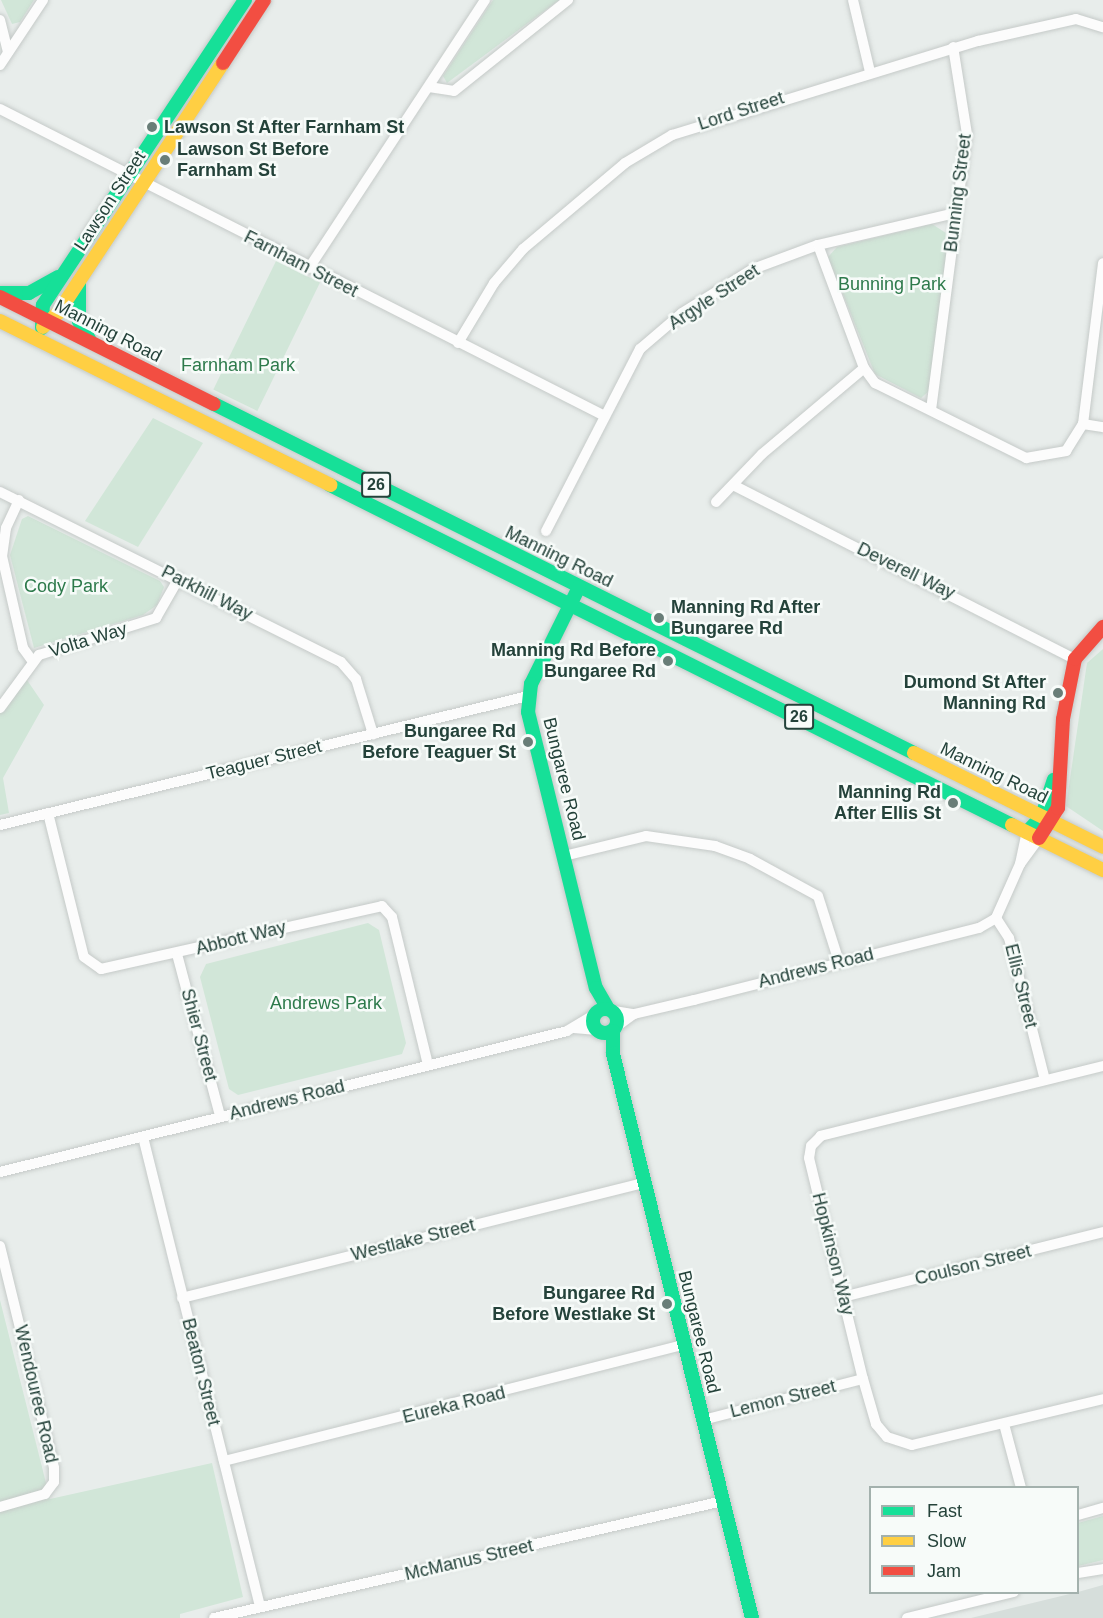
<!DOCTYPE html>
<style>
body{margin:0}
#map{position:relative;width:1103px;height:1618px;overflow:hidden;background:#e8edeb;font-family:Arial,sans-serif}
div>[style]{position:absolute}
.built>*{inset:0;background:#d6dedb}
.green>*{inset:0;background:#d1e6d8;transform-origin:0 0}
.roads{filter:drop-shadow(0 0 2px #c5cac8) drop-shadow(0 0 2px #c5cac8)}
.street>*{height:10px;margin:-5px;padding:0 5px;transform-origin:5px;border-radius:5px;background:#fcfcfc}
.fast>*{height:14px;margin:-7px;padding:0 7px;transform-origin:7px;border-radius:7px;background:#16e098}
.fast>.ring{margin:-7px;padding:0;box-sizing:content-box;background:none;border:14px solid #16e098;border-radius:50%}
.slow>*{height:14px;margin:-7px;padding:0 7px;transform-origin:7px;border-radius:7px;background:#ffcf43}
.jam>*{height:14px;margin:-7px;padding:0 7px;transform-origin:7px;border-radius:7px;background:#f24e42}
.dots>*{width:16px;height:16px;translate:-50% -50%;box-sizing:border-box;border:3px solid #f7fbf9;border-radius:50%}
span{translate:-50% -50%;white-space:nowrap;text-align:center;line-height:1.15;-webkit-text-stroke:5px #f7fbf9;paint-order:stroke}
.shield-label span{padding:2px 4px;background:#f7fbf9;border:2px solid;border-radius:4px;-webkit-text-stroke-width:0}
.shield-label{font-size:16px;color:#24423a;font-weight:700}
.street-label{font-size:18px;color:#24423a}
.poi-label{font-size:18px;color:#24423a;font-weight:700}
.left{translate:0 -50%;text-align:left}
.right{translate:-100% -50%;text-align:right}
.park-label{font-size:18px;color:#2d7a4b}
.legend{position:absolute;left:869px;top:1486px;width:210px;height:108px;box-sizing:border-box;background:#f7fbf9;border:2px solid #a3b1ad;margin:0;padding:8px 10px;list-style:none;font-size:18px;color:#24423a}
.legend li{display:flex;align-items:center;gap:12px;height:30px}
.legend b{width:30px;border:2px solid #a3b1ad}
</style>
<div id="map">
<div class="built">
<div style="clip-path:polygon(1103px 1585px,1103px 1618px,971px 1618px,1078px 1592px)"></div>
</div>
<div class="green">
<div style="clip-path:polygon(1px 0,34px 0,20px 22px,12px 24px)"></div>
<div style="clip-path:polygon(493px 0,559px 0,447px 83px,443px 76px)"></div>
<div style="clip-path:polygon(932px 224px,949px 235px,929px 391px,921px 398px,875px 374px,828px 257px,837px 247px)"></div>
<div style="left:276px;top:261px;width:49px;height:143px;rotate:26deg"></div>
<div style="clip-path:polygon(153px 418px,203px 443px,138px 547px,85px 521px)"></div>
<div style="clip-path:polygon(28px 516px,160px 581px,164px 587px,157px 605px,143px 615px,34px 648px,10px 555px,22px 519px)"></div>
<div style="clip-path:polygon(1103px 649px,1103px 831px,1066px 806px,1087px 663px)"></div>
<div style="clip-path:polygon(27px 680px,44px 705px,3px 778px,9px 813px,0 815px,0 713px)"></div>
<div style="clip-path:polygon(368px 923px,379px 930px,406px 1043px,402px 1054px,238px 1095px,229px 1089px,200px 977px,206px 964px)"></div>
<div style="clip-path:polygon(0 1300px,50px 1499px,212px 1463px,243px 1597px,180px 1614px,180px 1618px,0 1618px)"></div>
<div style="clip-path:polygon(1103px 1516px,1103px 1560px,1078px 1566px,1078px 1523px)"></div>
</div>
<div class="roads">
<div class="street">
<div style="left:853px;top:0;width:74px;rotate:76.7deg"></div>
<div style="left:0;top:20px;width:33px;rotate:76deg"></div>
<div style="left:0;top:65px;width:78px;rotate:-56.5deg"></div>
<div style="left:429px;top:87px;width:25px;rotate:9deg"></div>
<div style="left:454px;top:91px;width:146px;rotate:-38.6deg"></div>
<div style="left:0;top:109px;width:676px;rotate:26.91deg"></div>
<div style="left:818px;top:245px;width:131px;rotate:69.5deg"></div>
<div style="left:864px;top:368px;width:19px;rotate:54deg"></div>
<div style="left:875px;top:383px;width:169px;rotate:26.4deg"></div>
<div style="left:1026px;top:458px;width:41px;rotate:-9.9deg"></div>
<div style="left:1066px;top:451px;width:32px;rotate:-58deg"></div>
<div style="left:1083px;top:424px;width:162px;rotate:-82.9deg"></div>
<div style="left:309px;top:268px;width:321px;rotate:-56.7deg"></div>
<div style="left:458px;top:343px;width:70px;rotate:-59deg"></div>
<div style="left:494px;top:283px;width:45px;rotate:-49.5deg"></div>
<div style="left:523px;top:249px;width:133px;rotate:-40.1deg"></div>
<div style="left:625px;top:163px;width:55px;rotate:-30.8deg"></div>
<div style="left:672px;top:135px;width:320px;rotate:-17.1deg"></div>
<div style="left:978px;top:41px;width:100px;rotate:-12.7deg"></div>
<div style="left:1076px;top:19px;width:28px;rotate:17deg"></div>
<div style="left:931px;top:410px;width:278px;rotate:-82.6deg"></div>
<div style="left:967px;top:134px;width:88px;rotate:-99.1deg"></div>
<div style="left:1083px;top:424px;width:20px;rotate:9deg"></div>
<div style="left:735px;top:486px;width:381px;rotate:27deg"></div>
<div style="left:0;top:492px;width:381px;rotate:26.5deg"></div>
<div style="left:341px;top:662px;width:23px;rotate:49deg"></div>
<div style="left:356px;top:679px;width:58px;rotate:72.8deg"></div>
<div style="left:19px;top:500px;width:31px;rotate:115deg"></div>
<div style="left:6px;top:528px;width:28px;rotate:98deg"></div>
<div style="left:2px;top:556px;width:94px;rotate:77.1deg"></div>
<div style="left:23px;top:648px;width:17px;rotate:54deg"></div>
<div style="left:716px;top:502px;width:66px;rotate:-46.2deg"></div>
<div style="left:762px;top:454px;width:133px;rotate:-40.1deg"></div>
<div style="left:546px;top:531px;width:205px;rotate:-62.7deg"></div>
<div style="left:640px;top:349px;width:55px;rotate:-40.6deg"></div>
<div style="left:682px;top:313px;width:84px;rotate:-31.8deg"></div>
<div style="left:753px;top:269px;width:69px;rotate:-20.3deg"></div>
<div style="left:818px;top:245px;width:142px;rotate:-13.1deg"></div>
<div style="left:0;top:708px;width:66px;rotate:-53.7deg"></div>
<div style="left:39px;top:655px;width:123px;rotate:-17.5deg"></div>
<div style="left:156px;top:618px;width:46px;rotate:-60.1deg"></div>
<div style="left:48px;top:813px;width:148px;rotate:76deg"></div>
<div style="left:84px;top:957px;width:21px;rotate:35deg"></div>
<div style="left:101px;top:969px;width:288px;rotate:-12.6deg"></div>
<div style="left:382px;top:906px;width:15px;rotate:48deg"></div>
<div style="left:392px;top:917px;width:152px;rotate:76.3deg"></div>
<div style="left:0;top:825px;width:544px;rotate:-13.73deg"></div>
<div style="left:1039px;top:838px;width:32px;rotate:126deg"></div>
<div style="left:1020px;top:864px;width:59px;rotate:114deg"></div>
<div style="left:996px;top:918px;width:24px;rotate:57deg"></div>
<div style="left:1009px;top:938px;width:146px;rotate:75.8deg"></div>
<div style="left:564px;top:856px;width:84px;rotate:-13.7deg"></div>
<div style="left:646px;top:836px;width:70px;rotate:8.2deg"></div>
<div style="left:715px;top:846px;width:37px;rotate:20deg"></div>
<div style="left:750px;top:859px;width:77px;rotate:28.6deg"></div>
<div style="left:818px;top:896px;width:69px;rotate:72.3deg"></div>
<div style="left:1020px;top:864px;width:33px;rotate:-78deg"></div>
<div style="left:177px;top:954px;width:168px;rotate:75.1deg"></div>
<div style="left:614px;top:1011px;width:20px;rotate:9deg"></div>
<div style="left:634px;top:1014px;width:62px;rotate:-13.1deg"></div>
<div style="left:694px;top:1000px;width:294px;rotate:-14.2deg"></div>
<div style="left:979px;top:928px;width:20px;rotate:-30deg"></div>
<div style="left:616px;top:1027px;width:22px;rotate:-36deg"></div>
<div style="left:574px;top:1028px;width:23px;rotate:5deg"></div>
<div style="left:1103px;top:1066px;width:291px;rotate:166.1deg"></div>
<div style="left:821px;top:1136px;width:14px;rotate:135deg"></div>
<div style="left:811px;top:1146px;width:12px;rotate:99deg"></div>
<div style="left:809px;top:1158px;width:228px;rotate:76.3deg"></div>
<div style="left:863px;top:1379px;width:47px;rotate:73.9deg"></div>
<div style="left:876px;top:1424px;width:17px;rotate:50deg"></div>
<div style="left:887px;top:1437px;width:26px;rotate:18deg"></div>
<div style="left:912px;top:1445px;width:196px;rotate:-13.5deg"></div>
<div style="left:143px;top:1137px;width:484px;rotate:76deg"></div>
<div style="left:0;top:1172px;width:584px;rotate:-13.96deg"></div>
<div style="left:567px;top:1031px;width:31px;rotate:-31deg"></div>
<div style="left:0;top:1246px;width:228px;rotate:76.3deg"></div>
<div style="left:54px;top:1468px;width:14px;rotate:90deg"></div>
<div style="left:54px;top:1482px;width:15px;rotate:127deg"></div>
<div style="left:45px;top:1494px;width:47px;rotate:163.9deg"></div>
<div style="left:843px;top:1297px;width:268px;rotate:-14deg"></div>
<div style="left:182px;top:1298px;width:476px;rotate:-14deg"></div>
<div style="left:703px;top:1420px;width:165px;rotate:-14.4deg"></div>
<div style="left:1004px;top:1424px;width:66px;rotate:75.1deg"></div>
<div style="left:224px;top:1461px;width:474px;rotate:-14.2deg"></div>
<div style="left:1078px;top:1515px;width:26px;rotate:-16deg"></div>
<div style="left:1078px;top:1573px;width:25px;rotate:-9deg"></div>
<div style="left:214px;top:1618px;width:522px;rotate:-12.95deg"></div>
<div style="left:907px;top:1618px;width:110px;rotate:-13.7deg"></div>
</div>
<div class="fast">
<div style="left:79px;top:282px;width:39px;rotate:90deg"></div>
<div style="left:79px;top:321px;width:23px;rotate:61deg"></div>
<div style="left:0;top:293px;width:29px"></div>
<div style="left:29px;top:293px;width:33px;rotate:-29deg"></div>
<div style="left:42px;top:328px;width:23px;rotate:-88deg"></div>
<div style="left:43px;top:305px;width:366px;rotate:-56.5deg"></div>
<div style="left:214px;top:404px;width:782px;rotate:26.5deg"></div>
<div style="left:330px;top:485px;width:762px;rotate:26.5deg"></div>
<div style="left:579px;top:587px;width:108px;rotate:116.3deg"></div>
<div style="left:531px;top:684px;width:28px;rotate:96deg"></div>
<div style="left:528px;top:712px;width:284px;rotate:76.2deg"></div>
<div style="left:596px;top:988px;width:24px;rotate:60deg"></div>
<div style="left:1027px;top:832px;width:22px;rotate:-47deg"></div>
<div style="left:1042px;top:816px;width:38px;rotate:-72deg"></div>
<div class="ring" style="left:593px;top:1009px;width:10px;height:10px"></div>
<div style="left:613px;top:1031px;width:23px;rotate:90deg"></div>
<div style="left:613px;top:1054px;width:581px;rotate:76.16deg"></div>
</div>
<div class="slow">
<div style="left:0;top:321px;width:369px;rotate:26.4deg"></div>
<div style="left:43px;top:327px;width:21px;rotate:-43deg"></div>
<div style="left:58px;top:313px;width:300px;rotate:-56.6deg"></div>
<div style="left:914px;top:753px;width:211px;rotate:26.4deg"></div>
<div style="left:1012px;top:825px;width:102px;rotate:26.3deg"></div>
</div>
<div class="jam">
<div style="left:223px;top:63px;width:75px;rotate:-56.9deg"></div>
<div style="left:0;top:297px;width:239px;rotate:26.6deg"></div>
<div style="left:1039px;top:838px;width:36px;rotate:-58deg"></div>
<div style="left:1058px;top:808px;width:89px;rotate:-86.8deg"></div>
<div style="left:1063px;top:719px;width:61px;rotate:-78.7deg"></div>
<div style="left:1075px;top:659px;width:43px;rotate:-48.8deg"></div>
</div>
</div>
<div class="dots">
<div style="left:152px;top:127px;background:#697e78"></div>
<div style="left:165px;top:160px;background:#697e78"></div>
<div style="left:659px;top:618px;background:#697e78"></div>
<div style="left:668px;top:661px;background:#697e78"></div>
<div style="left:1058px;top:693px;background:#697e78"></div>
<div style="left:528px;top:742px;background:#697e78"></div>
<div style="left:953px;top:803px;background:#697e78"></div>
<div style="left:667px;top:1304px;background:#697e78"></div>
</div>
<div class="shield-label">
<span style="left:376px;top:485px">26</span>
<span style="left:799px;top:717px">26</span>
</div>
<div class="street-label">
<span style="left:741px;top:111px;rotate:-18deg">Lord Street</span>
<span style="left:958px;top:193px;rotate:-83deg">Bunning Street</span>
<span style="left:110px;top:201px;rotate:-57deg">Lawson Street</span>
<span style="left:301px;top:264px;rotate:27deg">Farnham Street</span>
<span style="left:714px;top:297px;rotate:-33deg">Argyle Street</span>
<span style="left:108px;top:331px;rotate:27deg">Manning Road</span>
<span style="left:559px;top:557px;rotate:26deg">Manning Road</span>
<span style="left:906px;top:571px;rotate:26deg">Deverell Way</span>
<span style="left:207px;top:593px;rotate:27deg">Parkhill Way</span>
<span style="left:88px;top:640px;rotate:-17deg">Volta Way</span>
<span style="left:264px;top:760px;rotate:-14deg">Teaguer Street</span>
<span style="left:994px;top:773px;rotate:26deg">Manning Road</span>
<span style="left:564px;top:779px;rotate:76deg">Bungaree Road</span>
<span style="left:241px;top:938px;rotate:-14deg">Abbott Way</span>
<span style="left:816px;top:968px;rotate:-14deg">Andrews Road</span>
<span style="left:1021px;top:986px;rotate:76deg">Ellis Street</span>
<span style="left:199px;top:1035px;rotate:75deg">Shier Street</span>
<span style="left:287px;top:1100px;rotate:-14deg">Andrews Road</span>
<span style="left:413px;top:1240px;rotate:-14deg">Westlake Street</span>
<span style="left:833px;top:1254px;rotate:76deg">Hopkinson Way</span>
<span style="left:973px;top:1265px;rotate:-14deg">Coulson Street</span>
<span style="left:699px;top:1332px;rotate:76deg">Bungaree Road</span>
<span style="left:201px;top:1372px;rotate:76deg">Beaton Street</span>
<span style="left:36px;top:1394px;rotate:77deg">Wendouree Road</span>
<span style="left:783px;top:1399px;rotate:-14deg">Lemon Street</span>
<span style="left:454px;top:1405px;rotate:-14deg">Eureka Road</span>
<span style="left:469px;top:1560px;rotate:-13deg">McManus Street</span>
</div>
<div class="poi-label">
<span class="left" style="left:164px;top:127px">Lawson St After Farnham St</span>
<span class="left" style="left:177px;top:160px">Lawson St Before<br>Farnham St</span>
<span class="left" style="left:671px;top:618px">Manning Rd After<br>Bungaree Rd</span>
<span class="right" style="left:656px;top:661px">Manning Rd Before<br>Bungaree Rd</span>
<span class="right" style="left:1046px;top:693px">Dumond St After<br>Manning Rd</span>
<span class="right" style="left:516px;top:742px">Bungaree Rd<br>Before Teaguer St</span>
<span class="right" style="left:941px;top:803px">Manning Rd<br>After Ellis St</span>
<span class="right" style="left:655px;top:1304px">Bungaree Rd<br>Before Westlake St</span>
</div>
<div class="park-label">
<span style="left:892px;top:284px">Bunning Park</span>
<span style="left:238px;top:365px">Farnham Park</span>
<span style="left:66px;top:586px">Cody Park</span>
<span style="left:326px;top:1003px">Andrews Park</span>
</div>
<ul class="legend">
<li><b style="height:8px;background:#16e098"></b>Fast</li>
<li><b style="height:8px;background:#ffcf43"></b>Slow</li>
<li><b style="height:8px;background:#f24e42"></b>Jam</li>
</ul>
</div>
